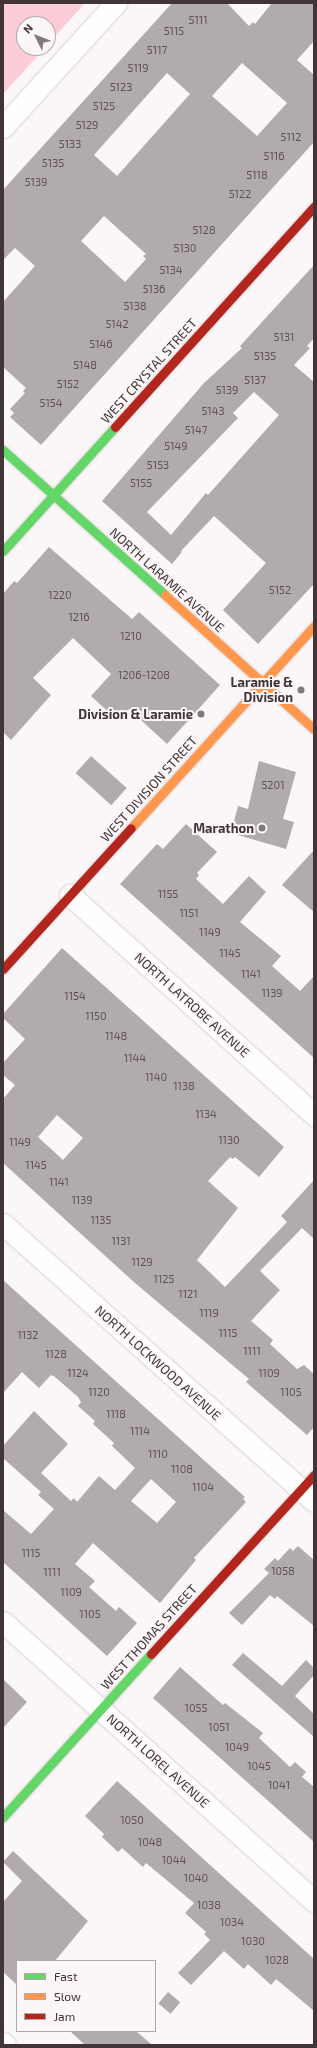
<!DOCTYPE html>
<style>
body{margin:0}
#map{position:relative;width:317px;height:2048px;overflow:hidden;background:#fbf7f8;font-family:"Exo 2",sans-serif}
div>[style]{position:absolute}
.green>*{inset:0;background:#fdccd9}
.building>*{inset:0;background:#b2abad;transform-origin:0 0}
.roads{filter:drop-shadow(0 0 1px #d9d1d3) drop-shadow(0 0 1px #d9d1d3)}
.street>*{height:21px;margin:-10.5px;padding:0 10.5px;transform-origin:10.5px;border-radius:10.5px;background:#fefefe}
.fast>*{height:9px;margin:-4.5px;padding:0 4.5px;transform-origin:4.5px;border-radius:4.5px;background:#63d668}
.slow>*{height:9px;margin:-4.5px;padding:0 4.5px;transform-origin:4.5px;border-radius:4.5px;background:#ff974d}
.jam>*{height:9px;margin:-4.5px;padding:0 4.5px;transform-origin:4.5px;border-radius:4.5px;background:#b3261e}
.dots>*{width:11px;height:11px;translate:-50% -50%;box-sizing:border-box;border:2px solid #fcf6f7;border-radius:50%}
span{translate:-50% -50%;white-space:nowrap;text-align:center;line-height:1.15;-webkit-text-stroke:4px #fcf6f7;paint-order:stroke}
.number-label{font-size:11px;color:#5d5255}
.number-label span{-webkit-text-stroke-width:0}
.street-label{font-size:13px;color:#413538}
.poi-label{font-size:13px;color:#413538;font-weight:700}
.right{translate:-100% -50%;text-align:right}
.frame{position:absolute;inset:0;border:4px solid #413538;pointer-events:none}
.legend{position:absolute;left:16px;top:1960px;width:140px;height:72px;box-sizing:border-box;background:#fcf6f7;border:1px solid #b1a9ab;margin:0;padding:5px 7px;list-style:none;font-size:12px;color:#413538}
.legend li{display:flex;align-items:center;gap:8px;height:20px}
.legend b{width:20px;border:1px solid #b1a9ab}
.north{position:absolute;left:16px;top:16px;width:40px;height:40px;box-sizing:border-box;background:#fcf6f7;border:1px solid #b1a9ab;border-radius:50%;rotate:313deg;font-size:11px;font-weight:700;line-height:16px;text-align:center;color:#413538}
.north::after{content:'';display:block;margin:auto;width:14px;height:18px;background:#82797b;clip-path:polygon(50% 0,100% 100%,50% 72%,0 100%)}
</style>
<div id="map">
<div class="green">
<div style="clip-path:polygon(3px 3px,85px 3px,48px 44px,48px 24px,24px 24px,24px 48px,45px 48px,3px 94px)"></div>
</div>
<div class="building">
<div style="clip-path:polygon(evenodd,172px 3px,227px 3px,249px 26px,253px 22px,255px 24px,272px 3px,314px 3px,314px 41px,297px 60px,314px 75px,314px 142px,41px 445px,10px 417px,14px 413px,10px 409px,25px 393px,23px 391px,26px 388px,3px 367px,3px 302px,35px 266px,15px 248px,3px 260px,3px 190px,172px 3px,242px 63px,287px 103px,257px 136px,212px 96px,242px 63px,172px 3px,167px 73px,190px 94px,117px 176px,94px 155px,167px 73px,172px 3px,104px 216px,146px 254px,143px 256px,146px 259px,125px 282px,81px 241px,104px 216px)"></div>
<div style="clip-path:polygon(evenodd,314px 265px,314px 338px,307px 346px,310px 348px,294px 365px,314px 382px,314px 584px,258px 644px,223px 610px,266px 563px,214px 516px,181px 551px,182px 552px,172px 564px,102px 501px,204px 383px,242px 348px,240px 346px,314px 265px,254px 392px,279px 415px,208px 495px,206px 493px,171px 535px,147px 512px,238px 418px,233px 413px,254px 392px)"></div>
<div style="clip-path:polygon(49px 547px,132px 619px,139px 612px,220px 685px,167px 744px,129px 709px,122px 716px,117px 712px,113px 716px,91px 696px,111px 674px,73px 638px,33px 678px,51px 695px,11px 740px,3px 732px,3px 594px,14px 581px,17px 583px)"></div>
<div style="left:91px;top:756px;width:48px;height:23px;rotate:42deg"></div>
<div style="clip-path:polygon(259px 761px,296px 772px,283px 819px,294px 822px,286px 849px,231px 833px,238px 806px,248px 809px)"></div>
<div style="clip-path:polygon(186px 824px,217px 852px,197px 873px,199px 875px,196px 879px,223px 904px,249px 876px,266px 892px,240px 922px,281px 956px,272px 966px,300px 991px,314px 976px,314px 1058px,120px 884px,157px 844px,163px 849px)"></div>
<div style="clip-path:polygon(314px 850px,314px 912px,282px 885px)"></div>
<div style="clip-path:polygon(evenodd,62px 948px,284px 1147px,259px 1177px,235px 1157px,233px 1159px,230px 1157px,208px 1181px,238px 1208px,197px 1260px,225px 1287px,287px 1222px,281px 1216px,314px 1180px,314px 1239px,302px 1228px,260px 1271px,280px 1290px,251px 1321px,273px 1340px,270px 1344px,297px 1369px,304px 1365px,314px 1374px,314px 1427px,307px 1435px,246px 1382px,249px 1379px,135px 1283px,3px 1163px,3px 1099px,15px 1085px,3px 1075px,3px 1063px,25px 1039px,3px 1018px,3px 1014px,62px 948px,57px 1115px,83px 1138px,63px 1160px,38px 1137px,57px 1115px)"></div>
<div style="clip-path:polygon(evenodd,3px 1280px,245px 1497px,243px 1499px,246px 1502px,194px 1558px,196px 1560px,160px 1603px,93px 1543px,75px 1564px,95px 1581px,89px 1587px,116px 1611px,119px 1607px,137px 1623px,107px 1656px,3px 1562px,3px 1510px,31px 1534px,54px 1509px,38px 1495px,41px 1492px,3px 1458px,3px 1446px,34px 1411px,68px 1444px,41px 1473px,71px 1501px,74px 1498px,77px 1502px,99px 1476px,115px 1490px,135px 1468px,112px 1446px,114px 1443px,93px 1424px,95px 1421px,78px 1406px,81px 1402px,78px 1397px,55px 1377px,51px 1375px,39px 1388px,22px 1372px,3px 1393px,3px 1280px,151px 1479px,176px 1502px,157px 1523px,131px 1501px,151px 1479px)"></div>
<div style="clip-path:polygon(298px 1546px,314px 1560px,314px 1626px,277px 1596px,275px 1599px,270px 1595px,242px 1625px,229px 1613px,269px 1573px,264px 1569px,275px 1558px,278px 1561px,290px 1548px,293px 1551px)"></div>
<div style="clip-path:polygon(243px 1653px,282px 1686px,306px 1660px,314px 1668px,314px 1675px,295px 1696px,314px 1714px,314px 1737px,232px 1665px)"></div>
<div style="clip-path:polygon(180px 1667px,223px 1705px,225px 1703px,263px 1733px,259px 1738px,290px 1767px,295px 1762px,306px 1772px,302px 1777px,314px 1787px,314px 1842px,153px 1698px)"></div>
<div style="clip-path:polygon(3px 1679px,27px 1702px,3px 1728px)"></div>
<div style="clip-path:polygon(117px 1781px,314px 1959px,314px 2011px,276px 1979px,271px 1985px,248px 1964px,244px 1969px,224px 1951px,191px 1985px,178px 1973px,210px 1940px,204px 1934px,206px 1932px,185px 1913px,194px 1903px,146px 1863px,143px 1867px,122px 1848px,118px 1852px,102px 1837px,104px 1834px,85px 1816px)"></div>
<div style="clip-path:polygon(13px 1851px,88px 1921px,55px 1961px,17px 1961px,17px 1985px,3px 1972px,3px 1902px,22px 1881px,3px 1862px)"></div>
<div style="left:168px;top:1992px;width:16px;height:15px;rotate:40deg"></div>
<div style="clip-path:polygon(70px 2031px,136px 2031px,152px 2045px,85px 2045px)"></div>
</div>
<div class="roads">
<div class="street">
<div style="left:3px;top:127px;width:168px;rotate:-47.7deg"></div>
<div style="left:70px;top:895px;width:329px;rotate:42deg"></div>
<div style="left:3px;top:1224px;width:416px;rotate:41.7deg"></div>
<div style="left:3px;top:1622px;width:418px;rotate:41.9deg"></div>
<div style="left:3px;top:2043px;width:3px;rotate:45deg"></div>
</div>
<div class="fast">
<div style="left:3px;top:450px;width:217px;rotate:41.8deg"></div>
<div style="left:3px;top:551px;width:167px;rotate:-47.9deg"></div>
<div style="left:3px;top:1817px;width:220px;rotate:-47.8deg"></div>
</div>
<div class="slow">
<div style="left:165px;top:595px;width:200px;rotate:42deg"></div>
<div style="left:131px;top:828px;width:273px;rotate:-47.8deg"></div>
</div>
<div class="jam">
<div style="left:115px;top:427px;width:297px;rotate:-47.9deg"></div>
<div style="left:3px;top:969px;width:190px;rotate:-47.8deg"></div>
<div style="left:151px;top:1654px;width:242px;rotate:-47.7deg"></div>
</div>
</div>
<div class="dots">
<div style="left:301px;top:690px;background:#82797b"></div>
<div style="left:201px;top:714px;background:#82797b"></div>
<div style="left:262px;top:828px;background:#82797b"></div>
</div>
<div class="number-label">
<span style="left:198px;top:20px">5111</span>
<span style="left:174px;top:31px">5115</span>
<span style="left:157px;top:50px">5117</span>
<span style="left:138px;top:68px">5119</span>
<span style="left:121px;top:87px">5123</span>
<span style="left:104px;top:106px">5125</span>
<span style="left:87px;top:125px">5129</span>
<span style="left:291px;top:137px">5112</span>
<span style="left:70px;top:144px">5133</span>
<span style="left:274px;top:156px">5116</span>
<span style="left:53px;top:163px">5135</span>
<span style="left:257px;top:175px">5118</span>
<span style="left:36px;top:182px">5139</span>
<span style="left:240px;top:194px">5122</span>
<span style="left:204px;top:230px">5128</span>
<span style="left:185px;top:248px">5130</span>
<span style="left:171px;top:270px">5134</span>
<span style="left:154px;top:289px">5136</span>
<span style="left:135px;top:306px">5138</span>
<span style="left:117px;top:324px">5142</span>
<span style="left:284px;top:337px">5131</span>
<span style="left:101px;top:344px">5146</span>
<span style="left:265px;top:356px">5135</span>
<span style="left:85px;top:365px">5148</span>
<span style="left:255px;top:380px">5137</span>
<span style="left:68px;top:384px">5152</span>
<span style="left:227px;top:390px">5139</span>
<span style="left:51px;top:403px">5154</span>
<span style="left:213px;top:411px">5143</span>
<span style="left:196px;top:430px">5147</span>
<span style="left:176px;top:446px">5149</span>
<span style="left:158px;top:465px">5153</span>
<span style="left:141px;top:483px">5155</span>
<span style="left:280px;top:590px">5152</span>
<span style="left:60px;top:595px">1220</span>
<span style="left:79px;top:617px">1216</span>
<span style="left:131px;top:636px">1210</span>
<span style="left:144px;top:675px">1206-1208</span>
<span style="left:273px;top:785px">5201</span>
<span style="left:168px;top:894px">1155</span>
<span style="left:189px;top:913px">1151</span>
<span style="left:210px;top:932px">1149</span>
<span style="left:230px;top:953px">1145</span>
<span style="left:251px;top:974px">1141</span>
<span style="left:272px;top:993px">1139</span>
<span style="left:75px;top:996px">1154</span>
<span style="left:96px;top:1016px">1150</span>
<span style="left:116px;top:1036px">1148</span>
<span style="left:135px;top:1058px">1144</span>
<span style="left:156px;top:1077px">1140</span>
<span style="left:184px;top:1086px">1138</span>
<span style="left:206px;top:1114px">1134</span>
<span style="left:229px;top:1140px">1130</span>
<span style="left:20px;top:1142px">1149</span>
<span style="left:36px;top:1165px">1145</span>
<span style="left:59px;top:1182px">1141</span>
<span style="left:82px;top:1200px">1139</span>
<span style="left:101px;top:1220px">1135</span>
<span style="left:121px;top:1241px">1131</span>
<span style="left:142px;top:1262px">1129</span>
<span style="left:164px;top:1279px">1125</span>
<span style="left:188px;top:1294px">1121</span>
<span style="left:209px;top:1313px">1119</span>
<span style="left:228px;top:1333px">1115</span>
<span style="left:28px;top:1335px">1132</span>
<span style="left:252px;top:1351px">1111</span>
<span style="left:56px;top:1354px">1128</span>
<span style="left:78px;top:1373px">1124</span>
<span style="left:269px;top:1373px">1109</span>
<span style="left:99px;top:1392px">1120</span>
<span style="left:291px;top:1392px">1105</span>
<span style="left:116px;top:1414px">1118</span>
<span style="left:140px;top:1431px">1114</span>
<span style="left:158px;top:1454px">1110</span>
<span style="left:182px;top:1469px">1108</span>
<span style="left:203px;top:1487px">1104</span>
<span style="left:31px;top:1553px">1115</span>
<span style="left:283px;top:1571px">1058</span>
<span style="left:52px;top:1572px">1111</span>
<span style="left:71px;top:1592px">1109</span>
<span style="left:90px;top:1614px">1105</span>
<span style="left:196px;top:1708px">1055</span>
<span style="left:219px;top:1727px">1051</span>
<span style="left:237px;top:1747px">1049</span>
<span style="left:259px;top:1766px">1045</span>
<span style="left:279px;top:1785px">1041</span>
<span style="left:132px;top:1820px">1050</span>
<span style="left:150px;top:1842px">1048</span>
<span style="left:174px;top:1860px">1044</span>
<span style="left:196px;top:1878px">1040</span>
<span style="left:209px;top:1905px">1038</span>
<span style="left:232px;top:1922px">1034</span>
<span style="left:253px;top:1941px">1030</span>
<span style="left:277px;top:1960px">1028</span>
</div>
<div class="street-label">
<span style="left:149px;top:371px;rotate:-48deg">WEST CRYSTAL STREET</span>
<span style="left:167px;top:580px;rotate:42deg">NORTH LARAMIE AVENUE</span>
<span style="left:149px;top:789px;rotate:-48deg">WEST DIVISION STREET</span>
<span style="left:192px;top:1005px;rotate:42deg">NORTH LATROBE AVENUE</span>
<span style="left:158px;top:1363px;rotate:42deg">NORTH LOCKWOOD AVENUE</span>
<span style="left:149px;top:1637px;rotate:-48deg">WEST THOMAS STREET</span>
<span style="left:158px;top:1761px;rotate:42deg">NORTH LOREL AVENUE</span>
</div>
<div class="poi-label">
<span class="right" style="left:293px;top:690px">Laramie &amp;<br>Division</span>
<span class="right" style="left:193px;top:714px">Division &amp; Laramie</span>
<span class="right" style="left:254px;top:828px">Marathon</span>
</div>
<div class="frame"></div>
<ul class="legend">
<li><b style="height:5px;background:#63d668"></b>Fast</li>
<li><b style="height:5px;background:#ff974d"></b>Slow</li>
<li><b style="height:5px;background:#b3261e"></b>Jam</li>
</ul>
<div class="north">N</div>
</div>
